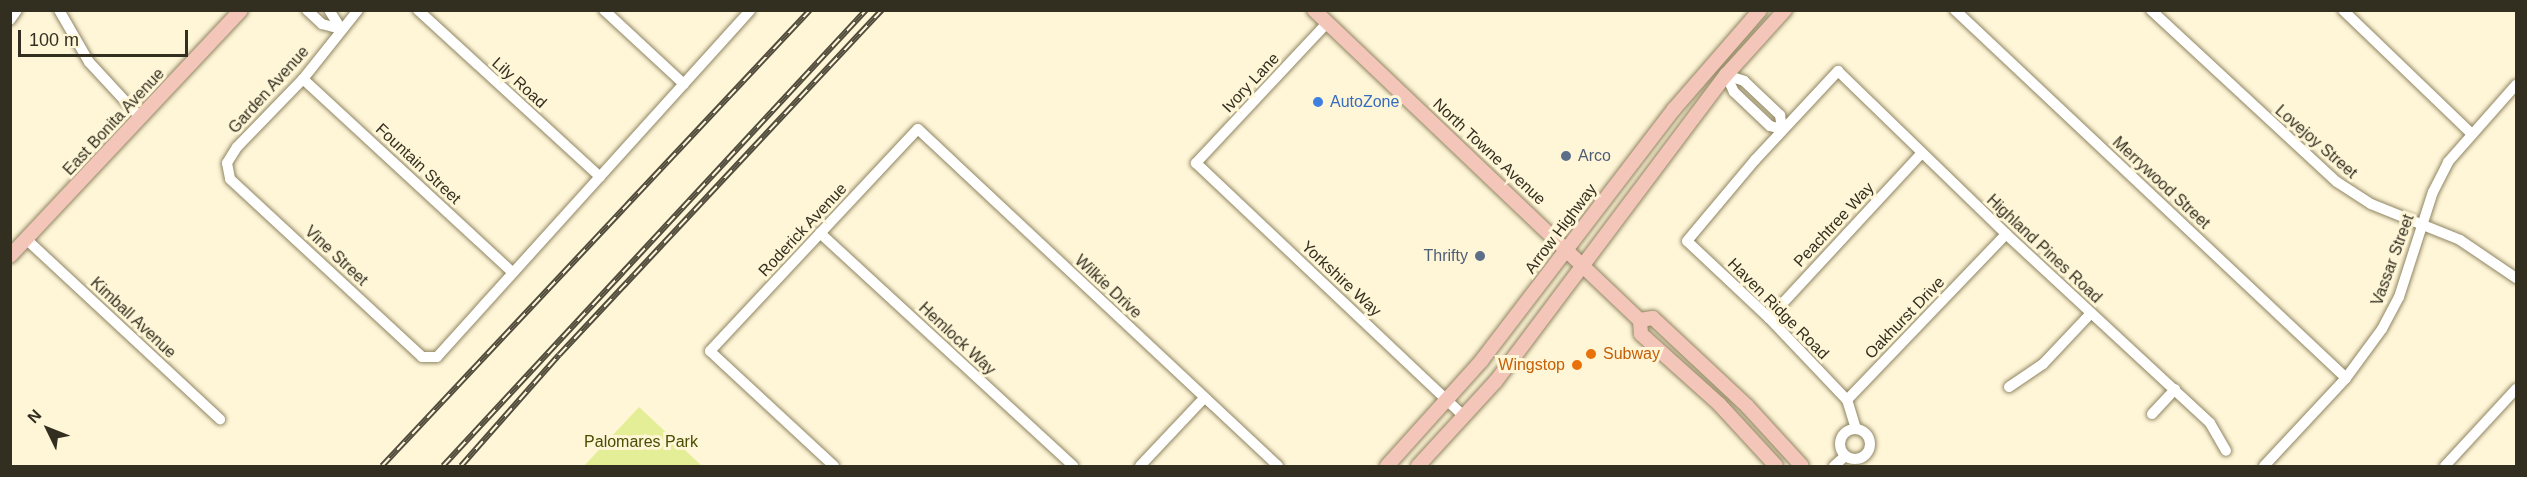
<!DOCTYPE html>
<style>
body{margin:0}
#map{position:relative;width:2527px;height:477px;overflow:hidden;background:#fff6d8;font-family:Arial,sans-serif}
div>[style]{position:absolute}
.green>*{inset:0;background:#e4ee96}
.roads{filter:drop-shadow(0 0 2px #8f8562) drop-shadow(0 0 2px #8f8562)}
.minor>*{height:10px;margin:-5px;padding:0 5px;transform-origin:5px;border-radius:5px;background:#fff}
.minor>.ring{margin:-5px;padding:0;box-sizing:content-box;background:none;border:10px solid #fff;border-radius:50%}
.major>*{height:14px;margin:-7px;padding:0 7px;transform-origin:7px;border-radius:7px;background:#f4c6ba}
.rail>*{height:6px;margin-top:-3px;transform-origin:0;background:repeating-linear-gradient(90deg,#fff6d8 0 11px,#514c3b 0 22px);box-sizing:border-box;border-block:2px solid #514c3b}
.dots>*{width:16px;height:16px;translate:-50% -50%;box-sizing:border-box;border:3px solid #fff6d8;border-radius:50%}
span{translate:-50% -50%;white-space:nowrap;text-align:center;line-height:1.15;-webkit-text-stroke:6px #fff6d8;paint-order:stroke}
.street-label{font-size:16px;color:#332f20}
.shop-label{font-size:16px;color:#366cbe}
.left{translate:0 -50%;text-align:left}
.service-label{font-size:16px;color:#4e5e75}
.right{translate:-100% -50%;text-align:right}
.food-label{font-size:16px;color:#c56008}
.park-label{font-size:16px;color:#4a4e00}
.frame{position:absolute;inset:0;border:12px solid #332f20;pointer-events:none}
.north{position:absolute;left:18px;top:399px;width:60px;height:60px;-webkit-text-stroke:4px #fff6d8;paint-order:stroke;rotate:313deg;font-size:16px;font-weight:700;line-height:24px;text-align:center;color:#332f20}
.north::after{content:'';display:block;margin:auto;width:21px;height:27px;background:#332f20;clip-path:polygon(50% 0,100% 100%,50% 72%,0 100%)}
.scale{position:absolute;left:18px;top:30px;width:170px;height:27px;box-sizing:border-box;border:3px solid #332f20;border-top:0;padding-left:8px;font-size:18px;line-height:21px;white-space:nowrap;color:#332f20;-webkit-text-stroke:4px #fff6d8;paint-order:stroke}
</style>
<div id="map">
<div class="green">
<div style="clip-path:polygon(639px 407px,702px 466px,584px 466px)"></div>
</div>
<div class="roads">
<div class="minor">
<div style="left:59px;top:10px;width:60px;rotate:60deg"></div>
<div style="left:89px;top:62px;width:75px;rotate:47.2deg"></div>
<div style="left:307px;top:10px;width:21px;rotate:43deg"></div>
<div style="left:322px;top:24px;width:20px;rotate:15deg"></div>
<div style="left:341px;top:29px;width:22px;rotate:-122deg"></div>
<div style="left:358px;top:10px;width:88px;rotate:128.6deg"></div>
<div style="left:303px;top:79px;width:95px;rotate:134.1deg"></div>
<div style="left:237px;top:147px;width:19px;rotate:122deg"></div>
<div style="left:227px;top:163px;width:16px;rotate:79deg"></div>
<div style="left:230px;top:179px;width:262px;rotate:42.8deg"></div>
<div style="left:422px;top:357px;width:15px"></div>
<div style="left:437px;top:357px;width:467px;rotate:-47.9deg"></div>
<div style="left:418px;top:10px;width:247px;rotate:42.5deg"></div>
<div style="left:604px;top:10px;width:109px;rotate:42.8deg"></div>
<div style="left:1955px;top:10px;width:537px;rotate:43.26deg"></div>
<div style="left:2151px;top:10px;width:253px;rotate:42.8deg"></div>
<div style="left:2337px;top:182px;width:40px;rotate:32.9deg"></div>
<div style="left:2371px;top:204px;width:96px;rotate:22deg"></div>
<div style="left:2460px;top:240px;width:68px;rotate:34.2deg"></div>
<div style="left:2343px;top:10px;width:178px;rotate:43.9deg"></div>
<div style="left:10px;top:20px;width:12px;rotate:-55deg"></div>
<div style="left:1327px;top:23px;width:192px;rotate:133.1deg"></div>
<div style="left:1196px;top:163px;width:370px;rotate:43.4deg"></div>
<div style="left:1726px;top:75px;width:19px;rotate:18deg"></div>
<div style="left:1744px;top:81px;width:50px;rotate:43.4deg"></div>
<div style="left:1780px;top:115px;width:14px;rotate:82deg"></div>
<div style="left:1782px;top:129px;width:12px;rotate:-166deg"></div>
<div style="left:1770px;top:126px;width:50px;rotate:-136.6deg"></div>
<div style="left:1734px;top:92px;width:19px;rotate:-115deg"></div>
<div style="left:303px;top:79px;width:284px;rotate:42.7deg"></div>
<div style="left:820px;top:233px;width:344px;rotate:42.6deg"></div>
<div style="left:26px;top:239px;width:265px;rotate:42.9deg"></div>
<div style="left:1769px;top:318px;width:224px;rotate:-47.2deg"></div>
<div style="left:2009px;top:387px;width:41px;rotate:-34.1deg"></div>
<div style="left:2043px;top:364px;width:70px;rotate:-46.7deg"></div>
<div style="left:1847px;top:400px;width:113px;rotate:-133.6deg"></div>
<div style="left:1769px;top:318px;width:112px;rotate:-136.8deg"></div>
<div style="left:1687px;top:241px;width:106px;rotate:-50deg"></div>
<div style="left:1755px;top:160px;width:122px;rotate:-47deg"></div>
<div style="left:1838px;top:71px;width:234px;rotate:44.1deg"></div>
<div style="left:2006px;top:234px;width:278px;rotate:42.8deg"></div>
<div style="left:2210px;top:423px;width:32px;rotate:60deg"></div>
<div style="left:2152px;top:414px;width:34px;rotate:-47deg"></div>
<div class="ring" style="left:1840px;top:429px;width:20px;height:20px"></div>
<div style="left:1856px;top:429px;width:30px;rotate:-107deg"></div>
<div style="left:1847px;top:400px;width:230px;rotate:-46.2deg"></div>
<div style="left:834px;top:466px;width:169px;rotate:-137.2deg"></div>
<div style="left:710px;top:351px;width:304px;rotate:-46.9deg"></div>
<div style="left:918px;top:129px;width:493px;rotate:43.1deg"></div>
<div style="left:1140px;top:466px;width:93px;rotate:-46.7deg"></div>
<div style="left:1834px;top:466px;width:15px;rotate:-42deg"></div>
<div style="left:2264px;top:466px;width:120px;rotate:-47deg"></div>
<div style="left:2346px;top:378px;width:61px;rotate:-53.7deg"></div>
<div style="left:2382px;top:329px;width:36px;rotate:-62deg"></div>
<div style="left:2399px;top:297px;width:110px;rotate:-72.1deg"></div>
<div style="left:2433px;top:192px;width:34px;rotate:-63deg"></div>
<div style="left:2448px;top:162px;width:103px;rotate:-48.6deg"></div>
<div style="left:2445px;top:466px;width:105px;rotate:-47.3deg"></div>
</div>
<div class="major">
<div style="left:1314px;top:10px;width:450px;rotate:43.6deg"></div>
<div style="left:1640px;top:320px;width:14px;rotate:86deg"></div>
<div style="left:1641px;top:334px;width:105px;rotate:41.9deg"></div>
<div style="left:1719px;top:404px;width:84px;rotate:47.4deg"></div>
<div style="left:10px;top:256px;width:337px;rotate:-46.8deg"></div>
<div style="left:1640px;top:320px;width:13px;rotate:-9deg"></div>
<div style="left:1653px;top:318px;width:129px;rotate:43.1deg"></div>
<div style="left:1747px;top:406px;width:81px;rotate:47.5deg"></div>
<div style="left:1387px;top:466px;width:142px;rotate:-48.1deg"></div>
<div style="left:1482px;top:360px;width:316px;rotate:-52.6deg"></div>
<div style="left:1674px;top:109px;width:131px;rotate:-49deg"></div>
<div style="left:1418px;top:466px;width:115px;rotate:-47.5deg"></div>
<div style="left:1496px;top:381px;width:383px;rotate:-53.1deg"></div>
<div style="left:1726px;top:75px;width:88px;rotate:-47.8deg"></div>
</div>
</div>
<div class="rail">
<div style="left:382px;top:466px;width:625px;rotate:-46.81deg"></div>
<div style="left:443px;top:466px;width:622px;rotate:-47.15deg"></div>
<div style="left:461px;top:466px;width:148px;rotate:-48.6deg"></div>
<div style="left:559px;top:355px;width:473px;rotate:-46.9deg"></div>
</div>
<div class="dots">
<div style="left:1318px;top:102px;background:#3f7fe0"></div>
<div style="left:1566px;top:156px;background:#5c6f8a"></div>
<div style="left:1480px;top:256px;background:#5c6f8a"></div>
<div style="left:1591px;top:354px;background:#e8710a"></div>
<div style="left:1577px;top:365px;background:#e8710a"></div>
</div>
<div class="street-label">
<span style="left:519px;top:83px;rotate:42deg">Lily Road</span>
<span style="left:1251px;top:83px;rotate:-47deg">Ivory Lane</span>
<span style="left:269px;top:90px;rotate:-48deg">Garden Avenue</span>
<span style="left:114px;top:122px;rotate:-47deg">East Bonita Avenue</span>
<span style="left:2316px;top:142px;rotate:41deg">Lovejoy Street</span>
<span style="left:1489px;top:152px;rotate:43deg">North Towne Avenue</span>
<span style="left:418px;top:164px;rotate:43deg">Fountain Street</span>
<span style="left:2161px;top:183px;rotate:43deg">Merrywood Street</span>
<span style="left:1834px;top:225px;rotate:-47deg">Peachtree Way</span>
<span style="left:1561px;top:229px;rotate:-53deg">Arrow Highway</span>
<span style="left:803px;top:230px;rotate:-47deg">Roderick Avenue</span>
<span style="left:2044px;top:249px;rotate:43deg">Highland Pines Road</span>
<span style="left:336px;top:256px;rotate:43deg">Vine Street</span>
<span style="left:2393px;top:260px;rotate:-70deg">Vassar Street</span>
<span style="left:1341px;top:279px;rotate:43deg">Yorkshire Way</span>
<span style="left:1108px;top:287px;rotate:43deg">Wilkie Drive</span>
<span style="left:1778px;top:309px;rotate:45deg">Haven Ridge Road</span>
<span style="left:133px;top:318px;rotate:43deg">Kimball Avenue</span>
<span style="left:1905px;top:318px;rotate:-46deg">Oakhurst Drive</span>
<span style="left:957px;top:339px;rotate:43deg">Hemlock Way</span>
</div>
<div class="shop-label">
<span class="left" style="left:1330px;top:102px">AutoZone</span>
</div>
<div class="service-label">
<span class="left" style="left:1578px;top:156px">Arco</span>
<span class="right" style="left:1468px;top:256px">Thrifty</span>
</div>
<div class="food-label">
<span class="left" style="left:1603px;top:354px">Subway</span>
<span class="right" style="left:1565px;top:365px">Wingstop</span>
</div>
<div class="park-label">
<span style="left:641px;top:442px">Palomares Park</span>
</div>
<div class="frame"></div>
<div class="north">N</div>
<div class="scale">100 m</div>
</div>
